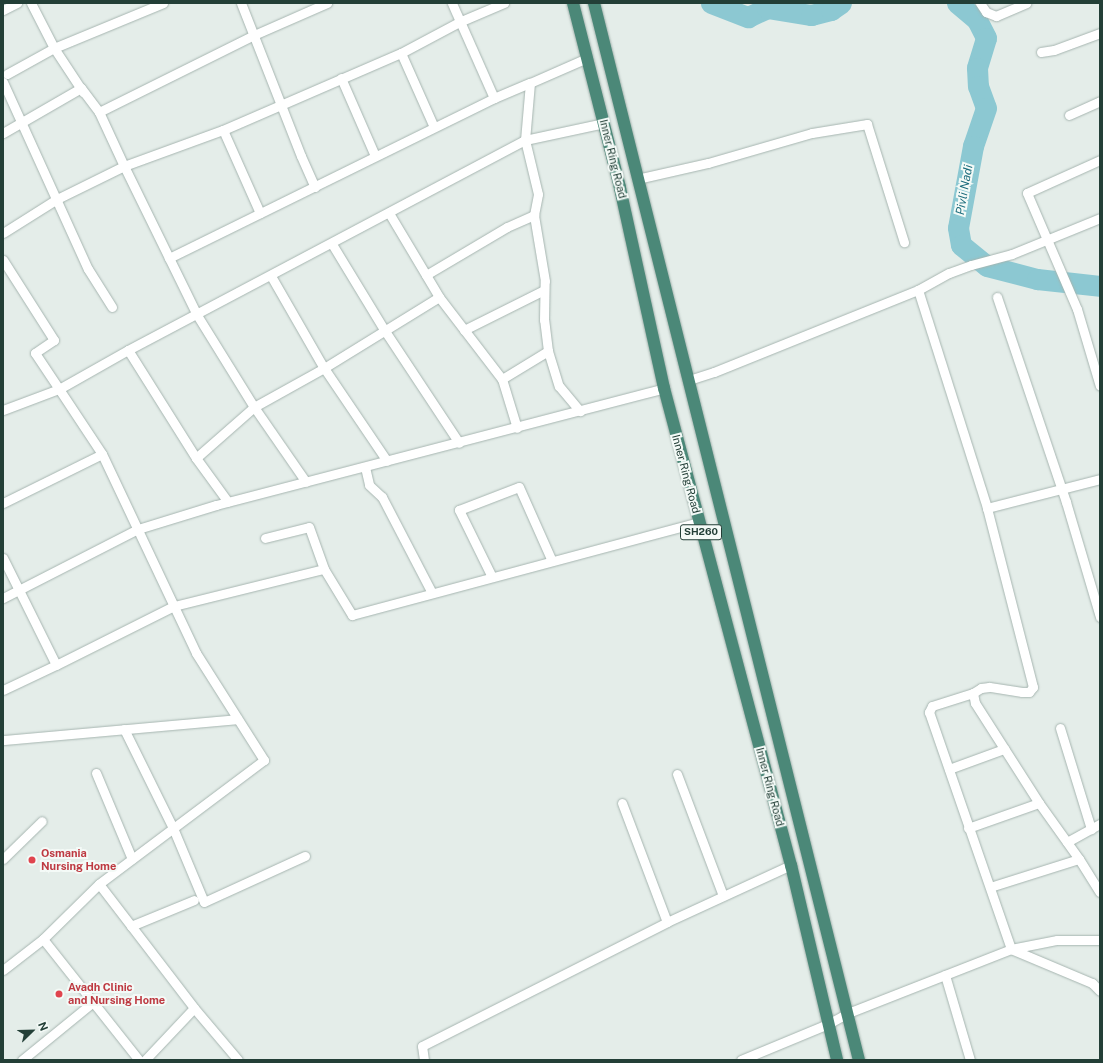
<!DOCTYPE html>
<style>
body{margin:0}
#map{position:relative;width:1103px;height:1063px;overflow:hidden;background:#e4ede9;font-family:"Public Sans",sans-serif}
div>[style]{position:absolute}
.river>*{height:21px;margin:-10.5px;padding:0 10.5px;transform-origin:10.5px;border-radius:10.5px;background:#8cc8d2}
.roads{filter:drop-shadow(0 0 1px #a6b5b0) drop-shadow(0 0 1px #a6b5b0)}
.minor>*{height:9px;margin:-4.5px;padding:0 4.5px;transform-origin:4.5px;border-radius:4.5px;background:#fff}
.trunk>*{height:12px;margin:-6px;padding:0 6px;transform-origin:6px;border-radius:6px;background:#4b8878}
.dots>*{width:11px;height:11px;translate:-50% -50%;box-sizing:border-box;border:2px solid #f4faf7;border-radius:50%}
span{translate:-50% -50%;white-space:nowrap;text-align:center;line-height:1.15;-webkit-text-stroke:4px #f4faf7;paint-order:stroke}
.shield-label span{padding:1px 3px;background:#f4faf7;border:1px solid;border-radius:3px;-webkit-text-stroke-width:0}
.shield-label{font-size:10px;color:#233f37;font-weight:700}
.street-label{font-size:11px;color:#233f37}
.health-label{font-size:11px;color:#be3a42;font-weight:700}
.left{translate:0 -50%;text-align:left}
.water-label{font-size:12px;color:#1c6c7c;font-style:italic}
.frame{position:absolute;inset:0;border:4px solid #233f37;pointer-events:none}
.north{position:absolute;left:12px;top:1011px;width:40px;height:40px;-webkit-text-stroke:3px #f4faf7;paint-order:stroke;rotate:67deg;font-size:11px;font-weight:700;line-height:16px;text-align:center;color:#233f37}
.north::after{content:'';display:block;margin:auto;width:14px;height:18px;background:#233f37;clip-path:polygon(50% 0,100% 100%,50% 72%,0 100%)}
</style>
<div id="map">
<div class="river">
<div style="left:711px;top:3px;width:40px;rotate:21deg"></div>
<div style="left:748px;top:17px;width:21px;rotate:-25deg"></div>
<div style="left:767px;top:8px;width:45px;rotate:9deg"></div>
<div style="left:811px;top:15px;width:21px;rotate:-14deg"></div>
<div style="left:831px;top:10px;width:12px;rotate:-35deg"></div>
<div style="left:957px;top:3px;width:26px;rotate:40deg"></div>
<div style="left:977px;top:20px;width:20px;rotate:63deg"></div>
<div style="left:986px;top:38px;width:31px;rotate:107deg"></div>
<div style="left:977px;top:68px;width:18px;rotate:87deg"></div>
<div style="left:978px;top:86px;width:23px;rotate:70deg"></div>
<div style="left:986px;top:108px;width:40px;rotate:108.9deg"></div>
<div style="left:973px;top:146px;width:83px;rotate:100.4deg"></div>
<div style="left:958px;top:228px;width:17px;rotate:80deg"></div>
<div style="left:961px;top:245px;width:33px;rotate:39deg"></div>
<div style="left:987px;top:266px;width:52px;rotate:14.6deg"></div>
<div style="left:1037px;top:279px;width:63px;rotate:6.3deg"></div>
</div>
<div class="roads">
<div class="minor">
<div style="left:31px;top:3px;width:51px;rotate:62.9deg"></div>
<div style="left:54px;top:48px;width:118px;rotate:-22.4deg"></div>
<div style="left:241px;top:3px;width:164px;rotate:68.6deg"></div>
<div style="left:301px;top:156px;width:34px;rotate:66deg"></div>
<div style="left:980px;top:3px;width:11px;rotate:56deg"></div>
<div style="left:986px;top:12px;width:11px;rotate:22deg"></div>
<div style="left:996px;top:16px;width:33px;rotate:-23deg"></div>
<div style="left:3px;top:10px;width:16px;rotate:-27deg"></div>
<div style="left:1041px;top:52px;width:13px;rotate:-9deg"></div>
<div style="left:1054px;top:50px;width:49px;rotate:-20.3deg"></div>
<div style="left:401px;top:53px;width:81px;rotate:66deg"></div>
<div style="left:7px;top:74px;width:54px;rotate:-29deg"></div>
<div style="left:54px;top:48px;width:53px;rotate:56.6deg"></div>
<div style="left:341px;top:78px;width:85px;rotate:66.4deg"></div>
<div style="left:3px;top:82px;width:205px;rotate:65.6deg"></div>
<div style="left:88px;top:269px;width:45px;rotate:57.7deg"></div>
<div style="left:494px;top:98px;width:39px;rotate:-23deg"></div>
<div style="left:99px;top:112px;width:60px;rotate:65.2deg"></div>
<div style="left:124px;top:166px;width:105px;rotate:-20deg"></div>
<div style="left:223px;top:130px;width:194px;rotate:-23.4deg"></div>
<div style="left:401px;top:53px;width:66px;rotate:-28.1deg"></div>
<div style="left:459px;top:22px;width:49px;rotate:-22.9deg"></div>
<div style="left:1069px;top:115px;width:34px;rotate:-24deg"></div>
<div style="left:223px;top:130px;width:91px;rotate:66deg"></div>
<div style="left:3px;top:133px;width:90px;rotate:-30deg"></div>
<div style="left:81px;top:88px;width:30px;rotate:53deg"></div>
<div style="left:99px;top:112px;width:173px;rotate:-26.4deg"></div>
<div style="left:254px;top:35px;width:80px;rotate:-23.7deg"></div>
<div style="left:1100px;top:160px;width:80px;rotate:155.7deg"></div>
<div style="left:1027px;top:193px;width:126px;rotate:66.7deg"></div>
<div style="left:1077px;top:309px;width:80px;rotate:73.4deg"></div>
<div style="left:637px;top:179px;width:73px;rotate:-12.7deg"></div>
<div style="left:708px;top:163px;width:108px;rotate:-16.1deg"></div>
<div style="left:812px;top:133px;width:56px;rotate:-9.3deg"></div>
<div style="left:867px;top:124px;width:124px;rotate:72.6deg"></div>
<div style="left:389px;top:213px;width:98px;rotate:59.2deg"></div>
<div style="left:439px;top:297px;width:103px;rotate:52.5deg"></div>
<div style="left:502px;top:379px;width:51px;rotate:73deg"></div>
<div style="left:3px;top:233px;width:64px;rotate:-32.2deg"></div>
<div style="left:57px;top:199px;width:75px;rotate:-26.2deg"></div>
<div style="left:124px;top:166px;width:166px;rotate:63.9deg"></div>
<div style="left:197px;top:315px;width:108px;rotate:58.2deg"></div>
<div style="left:254px;top:407px;width:91px;rotate:55.3deg"></div>
<div style="left:332px;top:244px;width:102px;rotate:58.7deg"></div>
<div style="left:385px;top:331px;width:134px;rotate:56.5deg"></div>
<div style="left:169px;top:258px;width:362px;rotate:-26.2deg"></div>
<div style="left:494px;top:98px;width:104px;rotate:-113.9deg"></div>
<div style="left:3px;top:260px;width:95px;rotate:57.5deg"></div>
<div style="left:54px;top:340px;width:23px;rotate:146deg"></div>
<div style="left:35px;top:353px;width:43px;rotate:56.3deg"></div>
<div style="left:59px;top:389px;width:79px;rotate:-29.5deg"></div>
<div style="left:128px;top:350px;width:449px;rotate:-27.9deg"></div>
<div style="left:525px;top:140px;width:81px;rotate:-12.1deg"></div>
<div style="left:426px;top:275px;width:94px;rotate:-30.7deg"></div>
<div style="left:507px;top:227px;width:30px;rotate:-24deg"></div>
<div style="left:271px;top:276px;width:106px;rotate:60.1deg"></div>
<div style="left:324px;top:368px;width:112px;rotate:55.9deg"></div>
<div style="left:918px;top:290px;width:35px;rotate:-29deg"></div>
<div style="left:949px;top:273px;width:23px;rotate:-20deg"></div>
<div style="left:971px;top:265px;width:42px;rotate:-15deg"></div>
<div style="left:1012px;top:254px;width:95px;rotate:-22.2deg"></div>
<div style="left:997px;top:297px;width:216px;rotate:71.4deg"></div>
<div style="left:1066px;top:502px;width:120px;rotate:73.5deg"></div>
<div style="left:464px;top:330px;width:89px;rotate:-26.6deg"></div>
<div style="left:128px;top:350px;width:128px;rotate:57.8deg"></div>
<div style="left:196px;top:458px;width:54px;rotate:54deg"></div>
<div style="left:548px;top:351px;width:37px;rotate:73deg"></div>
<div style="left:559px;top:386px;width:33px;rotate:50deg"></div>
<div style="left:502px;top:379px;width:54px;rotate:-31.3deg"></div>
<div style="left:548px;top:351px;width:31px;rotate:-97deg"></div>
<div style="left:544px;top:320px;width:39px;rotate:-89deg"></div>
<div style="left:545px;top:281px;width:67px;rotate:-99.5deg"></div>
<div style="left:534px;top:215px;width:21px;rotate:-79deg"></div>
<div style="left:538px;top:194px;width:56px;rotate:-103.5deg"></div>
<div style="left:525px;top:140px;width:57px;rotate:-85deg"></div>
<div style="left:530px;top:83px;width:62px;rotate:-23.7deg"></div>
<div style="left:689px;top:380px;width:26px;rotate:-18deg"></div>
<div style="left:714px;top:372px;width:220px;rotate:-21.9deg"></div>
<div style="left:918px;top:290px;width:229px;rotate:72.4deg"></div>
<div style="left:987px;top:508px;width:185px;rotate:75.6deg"></div>
<div style="left:1033px;top:687px;width:6px;rotate:129deg"></div>
<div style="left:1029px;top:692px;width:7px;rotate:180deg"></div>
<div style="left:1022px;top:692px;width:33px;rotate:-171deg"></div>
<div style="left:989px;top:687px;width:8px;rotate:173deg"></div>
<div style="left:981px;top:688px;width:9px;rotate:148deg"></div>
<div style="left:973px;top:693px;width:10px;rotate:79deg"></div>
<div style="left:975px;top:703px;width:119px;rotate:57.4deg"></div>
<div style="left:1039px;top:803px;width:69px;rotate:54.5deg"></div>
<div style="left:1079px;top:859px;width:39px;rotate:58deg"></div>
<div style="left:3px;top:410px;width:60px;rotate:-20.6deg"></div>
<div style="left:59px;top:389px;width:78px;rotate:56.5deg"></div>
<div style="left:102px;top:454px;width:220px;rotate:64.7deg"></div>
<div style="left:196px;top:653px;width:127px;rotate:57.6deg"></div>
<div style="left:264px;top:760px;width:206px;rotate:143.1deg"></div>
<div style="left:196px;top:458px;width:77px;rotate:-41.3deg"></div>
<div style="left:254px;top:407px;width:80px;rotate:-29.1deg"></div>
<div style="left:324px;top:368px;width:135px;rotate:-31.7deg"></div>
<div style="left:365px;top:467px;width:18px;rotate:77deg"></div>
<div style="left:369px;top:485px;width:18px;rotate:43deg"></div>
<div style="left:382px;top:497px;width:108px;rotate:62.5deg"></div>
<div style="left:3px;top:503px;width:110px;rotate:-26.3deg"></div>
<div style="left:987px;top:508px;width:117px;rotate:-14.4deg"></div>
<div style="left:265px;top:538px;width:45px;rotate:-14deg"></div>
<div style="left:309px;top:527px;width:45px;rotate:70.3deg"></div>
<div style="left:3px;top:558px;width:119px;rotate:63.6deg"></div>
<div style="left:56px;top:665px;width:132px;rotate:-26.6deg"></div>
<div style="left:174px;top:606px;width:154px;rotate:-13.9deg"></div>
<div style="left:324px;top:569px;width:54px;rotate:58.7deg"></div>
<div style="left:352px;top:615px;width:359px;rotate:-15deg"></div>
<div style="left:492px;top:577px;width:75px;rotate:-116.2deg"></div>
<div style="left:459px;top:510px;width:64px;rotate:-21deg"></div>
<div style="left:519px;top:487px;width:81px;rotate:66deg"></div>
<div style="left:3px;top:598px;width:152px;rotate:-27.1deg"></div>
<div style="left:138px;top:529px;width:82px;rotate:-17.1deg"></div>
<div style="left:216px;top:505px;width:463px;rotate:-14.6deg"></div>
<div style="left:3px;top:690px;width:59px;rotate:-25.3deg"></div>
<div style="left:973px;top:693px;width:43px;rotate:162.4deg"></div>
<div style="left:932px;top:706px;width:7px;rotate:117deg"></div>
<div style="left:929px;top:712px;width:251px;rotate:70.9deg"></div>
<div style="left:1011px;top:949px;width:47px;rotate:-11.1deg"></div>
<div style="left:1057px;top:940px;width:43px"></div>
<div style="left:1060px;top:728px;width:106px;rotate:72.9deg"></div>
<div style="left:124px;top:729px;width:110px;rotate:63.7deg"></div>
<div style="left:173px;top:828px;width:80px;rotate:67.3deg"></div>
<div style="left:204px;top:902px;width:111px;rotate:-24.5deg"></div>
<div style="left:3px;top:740px;width:235px;rotate:-5.1deg"></div>
<div style="left:949px;top:769px;width:59px;rotate:-20deg"></div>
<div style="left:96px;top:773px;width:93px;rotate:67.3deg"></div>
<div style="left:677px;top:774px;width:130px;rotate:69.3deg"></div>
<div style="left:622px;top:803px;width:127px;rotate:69.3deg"></div>
<div style="left:667px;top:922px;width:136px;rotate:-24.7deg"></div>
<div style="left:968px;top:828px;width:75px;rotate:-19.4deg"></div>
<div style="left:1067px;top:842px;width:38px;rotate:-29deg"></div>
<div style="left:3px;top:859px;width:54px;rotate:-44.3deg"></div>
<div style="left:990px;top:887px;width:93px;rotate:-17.5deg"></div>
<div style="left:131px;top:926px;width:68px;rotate:-22.4deg"></div>
<div style="left:43px;top:939px;width:154px;rotate:51.6deg"></div>
<div style="left:3px;top:970px;width:51px;rotate:-37.8deg"></div>
<div style="left:43px;top:939px;width:78px;rotate:-44.5deg"></div>
<div style="left:99px;top:884px;width:156px;rotate:52.5deg"></div>
<div style="left:194px;top:1008px;width:68px;rotate:49.8deg"></div>
<div style="left:945px;top:975px;width:89px;rotate:73.6deg"></div>
<div style="left:22px;top:1060px;width:90px;rotate:-39.2deg"></div>
<div style="left:145px;top:1060px;width:71px;rotate:-46.7deg"></div>
<div style="left:424px;top:1060px;width:14px;rotate:-98deg"></div>
<div style="left:422px;top:1046px;width:275px;rotate:-26.8deg"></div>
<div style="left:741px;top:1060px;width:94px;rotate:-22.5deg"></div>
<div style="left:828px;top:1024px;width:23px;rotate:-29deg"></div>
<div style="left:848px;top:1013px;width:175px;rotate:-21.4deg"></div>
<div style="left:1011px;top:949px;width:88px;rotate:22.8deg"></div>
<div style="left:1092px;top:983px;width:11px;rotate:45deg"></div>
</div>
<div class="trunk">
<div style="left:573px;top:3px;width:191px;rotate:75.7deg"></div>
<div style="left:620px;top:188px;width:205px;rotate:77.6deg"></div>
<div style="left:664px;top:388px;width:494px;rotate:75.1deg"></div>
<div style="left:791px;top:865px;width:200px;rotate:76.7deg"></div>
<div style="left:594px;top:3px;width:1090px;rotate:75.93deg"></div>
</div>
</div>
<div class="dots">
<div style="left:32px;top:860px;background:#e0444e"></div>
<div style="left:59px;top:994px;background:#e0444e"></div>
</div>
<div class="shield-label">
<span style="left:701px;top:532px">SH260</span>
</div>
<div class="street-label">
<span style="left:613px;top:159px;rotate:76deg">Inner Ring Road</span>
<span style="left:686px;top:474px;rotate:75deg">Inner Ring Road</span>
<span style="left:770px;top:787px;rotate:75deg">Inner Ring Road</span>
</div>
<div class="health-label">
<span class="left" style="left:41px;top:860px">Osmania<br>Nursing Home</span>
<span class="left" style="left:68px;top:994px">Avadh Clinic<br>and Nursing Home</span>
</div>
<div class="water-label">
<span style="left:965px;top:190px;rotate:-80deg">Pivli Nadi</span>
</div>
<div class="frame"></div>
<div class="north">N</div>
</div>
